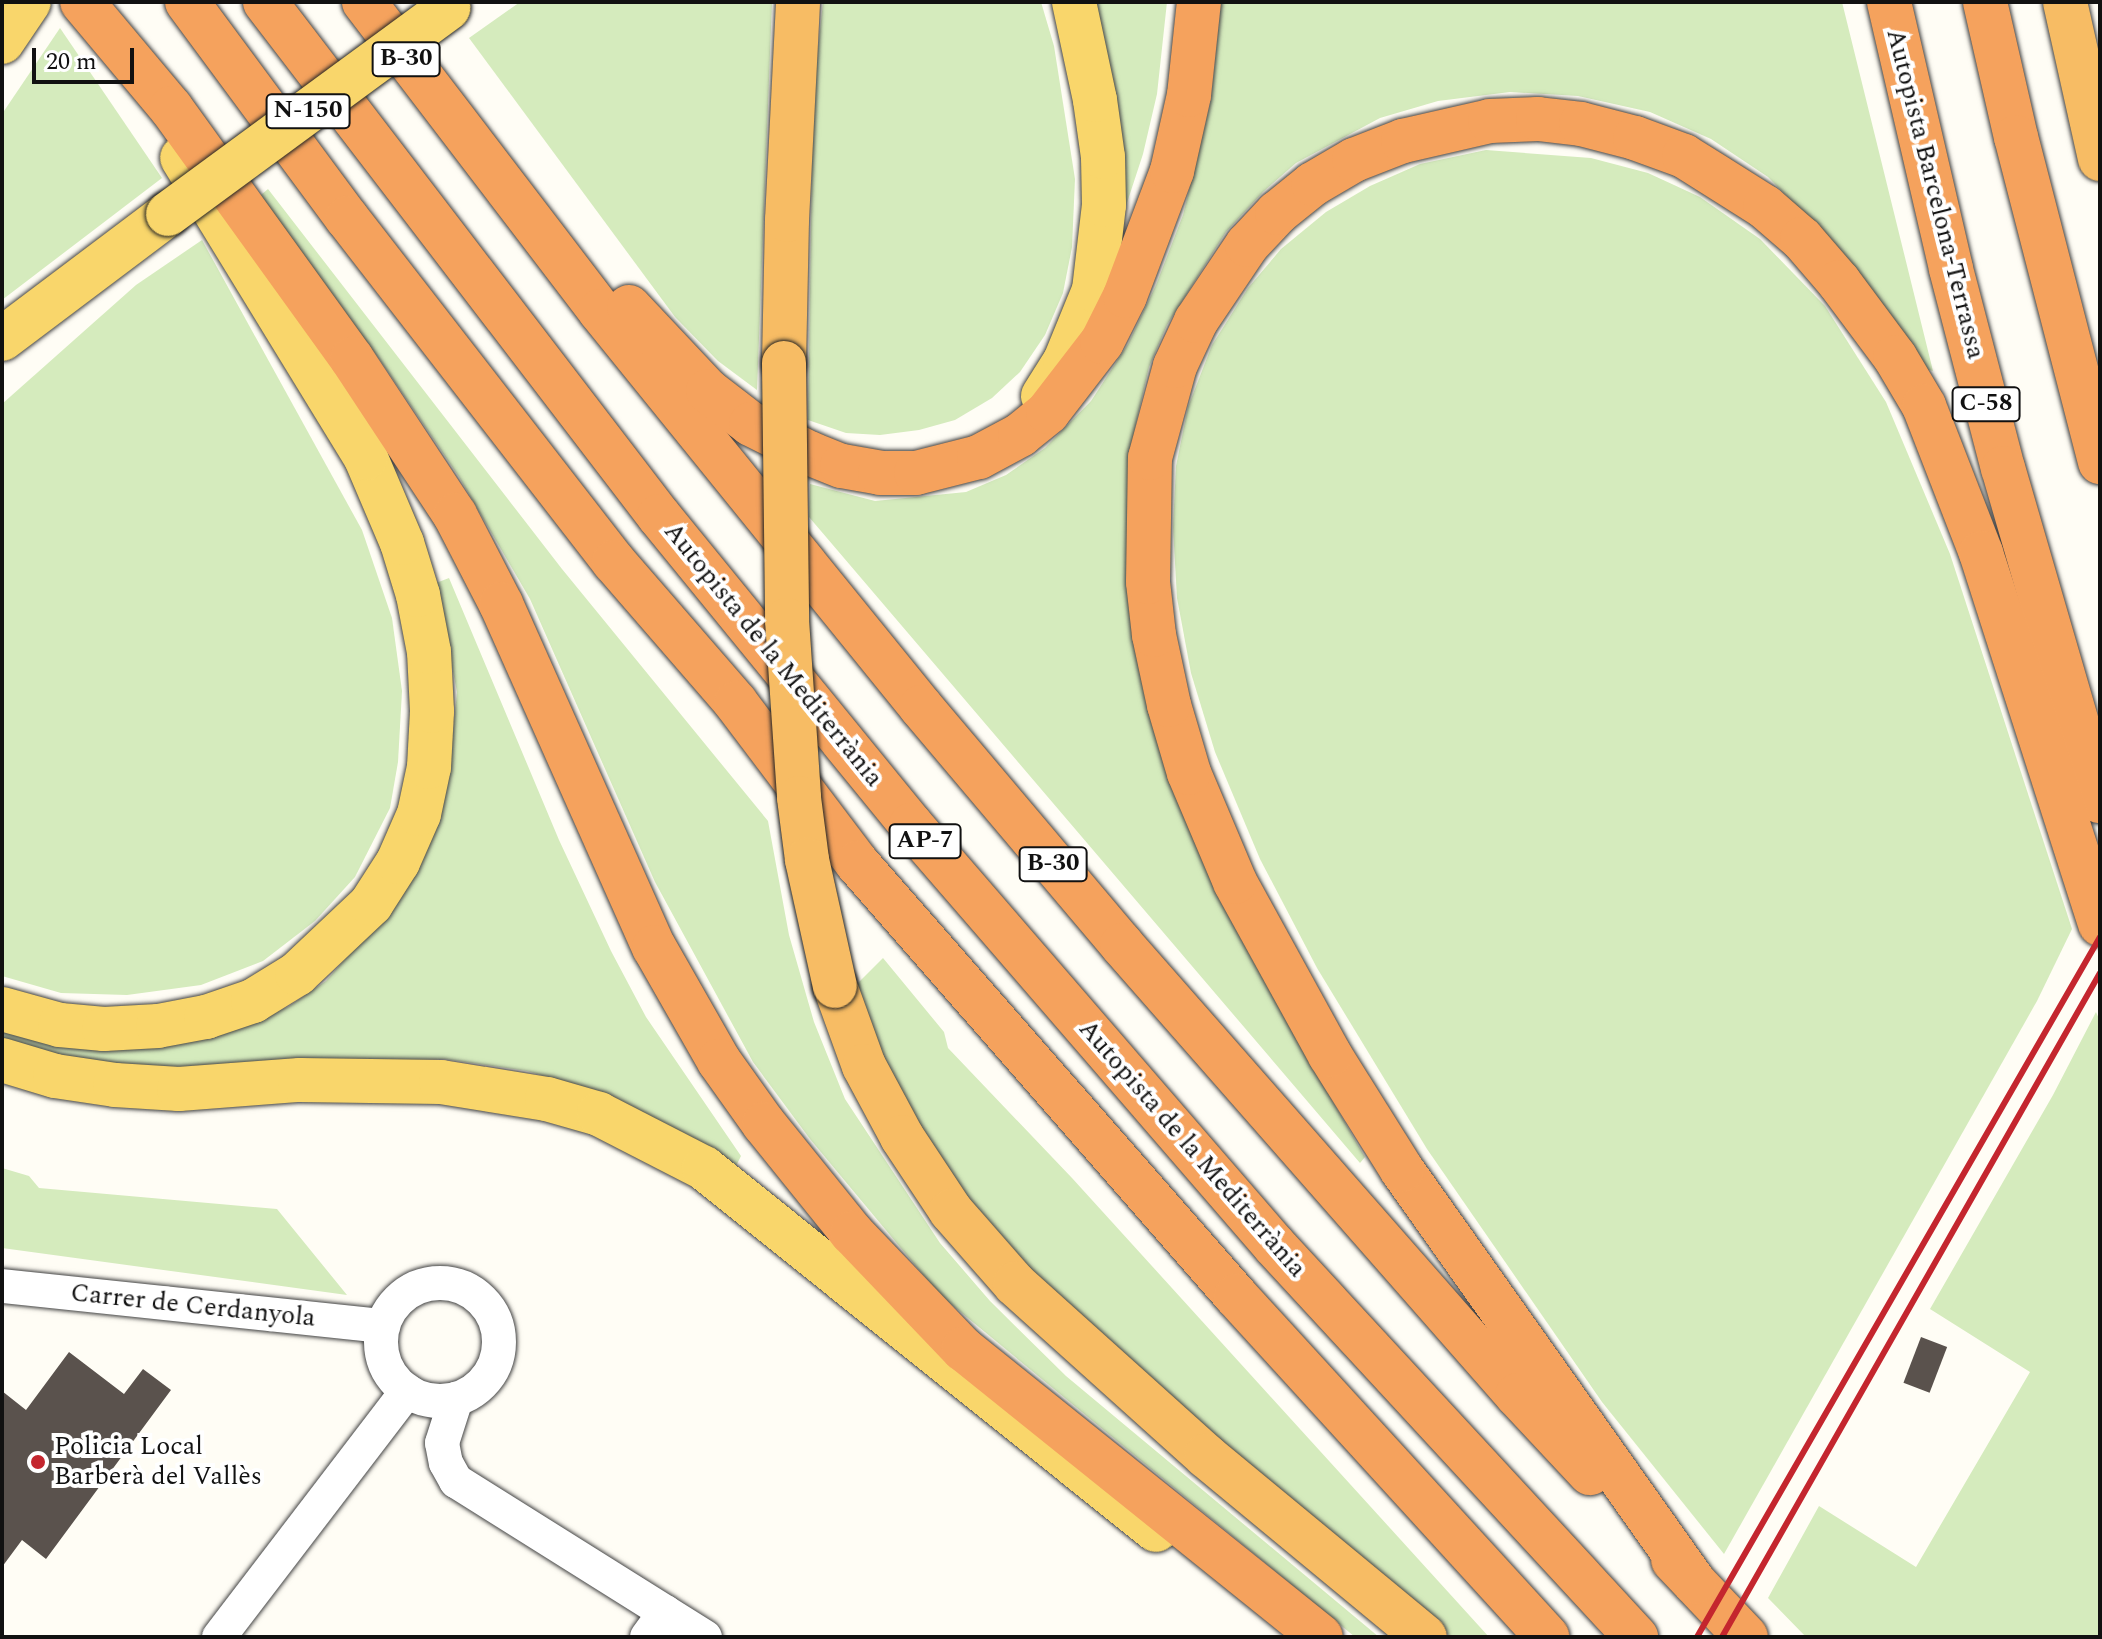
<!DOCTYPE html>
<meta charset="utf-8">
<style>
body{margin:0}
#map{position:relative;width:2102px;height:1639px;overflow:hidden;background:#fffdf5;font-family:Spectral,serif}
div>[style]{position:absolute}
.green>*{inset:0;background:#d5ebbd}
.building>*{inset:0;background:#5a524d;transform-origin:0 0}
.roads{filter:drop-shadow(0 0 2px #444) drop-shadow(0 0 2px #444)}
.minor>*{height:34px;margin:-17px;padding:0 17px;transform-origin:17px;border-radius:17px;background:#fff}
.minor>.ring{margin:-17px;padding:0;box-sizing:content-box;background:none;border:34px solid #fff;border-radius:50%}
.primary>*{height:44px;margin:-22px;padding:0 22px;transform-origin:22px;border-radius:22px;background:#f9d66b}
.trunk>*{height:44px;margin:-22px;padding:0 22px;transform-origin:22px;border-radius:22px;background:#f7bc64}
.motorway>*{height:44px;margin:-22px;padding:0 22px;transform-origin:22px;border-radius:22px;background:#f5a25d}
.rail>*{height:6px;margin:-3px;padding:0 3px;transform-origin:3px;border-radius:3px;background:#c4262e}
.bridges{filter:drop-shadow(0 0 2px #222) drop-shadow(0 0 2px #222)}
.primary-bridge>*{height:44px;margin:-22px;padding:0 22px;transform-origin:22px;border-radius:22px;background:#f9d66b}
.trunk-bridge>*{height:44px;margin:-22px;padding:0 22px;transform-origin:22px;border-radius:22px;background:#f7bc64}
.dots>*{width:22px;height:22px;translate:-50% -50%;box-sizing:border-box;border:4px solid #fff;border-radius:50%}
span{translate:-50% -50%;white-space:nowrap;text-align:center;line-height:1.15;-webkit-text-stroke:8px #fff;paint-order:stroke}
.shield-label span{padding:2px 6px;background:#fff;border:2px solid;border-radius:6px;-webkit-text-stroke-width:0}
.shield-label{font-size:24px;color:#111;font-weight:700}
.street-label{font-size:26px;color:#111}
.poi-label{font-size:26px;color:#111}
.left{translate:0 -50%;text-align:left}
.frame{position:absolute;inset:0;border:4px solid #111;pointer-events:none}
.scale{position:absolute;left:32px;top:48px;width:102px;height:36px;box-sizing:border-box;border:4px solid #111;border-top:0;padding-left:10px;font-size:24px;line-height:28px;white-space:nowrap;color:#111;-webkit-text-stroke:6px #fff;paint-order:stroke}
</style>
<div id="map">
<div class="green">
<div style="clip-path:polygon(520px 2px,772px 2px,757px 390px,718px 361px,675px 317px,469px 38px)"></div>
<div style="clip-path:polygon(823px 2px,1041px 2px,1054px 46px,1075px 179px,1072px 247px,1063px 293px,1045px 335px,1020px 372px,992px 398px,955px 420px,919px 430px,880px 435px,846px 433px,808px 420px,813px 97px)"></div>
<div style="clip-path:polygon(1095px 2px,1167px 2px,1157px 94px,1143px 154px,1124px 212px,1115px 98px)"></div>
<div style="clip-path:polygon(1221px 2px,1842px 2px,1933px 371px,1925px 369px,1828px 238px,1768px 177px,1711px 139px,1650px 112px,1578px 96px,1510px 92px,1438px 101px,1380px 118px,1296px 163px,1263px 192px,1226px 232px,1167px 325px,1149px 367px,1135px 428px,1128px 484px,1128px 544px,1296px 1038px,1365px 1157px,1360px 1163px,809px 517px,810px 484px,875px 501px,966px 492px,1006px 475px,1045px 448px,1091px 401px,1128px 344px,1156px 285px,1183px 215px,1211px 100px)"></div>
<div style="clip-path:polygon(60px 28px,162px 178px,2px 300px,2px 114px)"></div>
<div style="clip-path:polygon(1486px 150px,1591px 158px,1648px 173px,1700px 197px,1760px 239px,1825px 306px,1886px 402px,1950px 554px,2072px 929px,2037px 1001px,1724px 1554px,1602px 1402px,1427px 1149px,1317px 968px,1260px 859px,1215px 752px,1191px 673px,1177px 598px,1173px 527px,1176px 466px,1188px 407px,1212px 345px,1248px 288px,1281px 249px,1326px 212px,1370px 186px,1420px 164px)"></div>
<div style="clip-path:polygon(268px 189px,562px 569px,768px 821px,789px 935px,814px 1022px,845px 1099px,940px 1243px,990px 1301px,1066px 1376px,1379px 1637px,1355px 1637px,940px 1295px,810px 1139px,753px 1062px,655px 882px,530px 599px,459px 477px,378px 357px,256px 199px)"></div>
<div style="clip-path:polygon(202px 240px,362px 530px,392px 618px,402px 691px,398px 762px,390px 808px,355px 877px,315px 921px,263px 961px,201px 985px,127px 995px,61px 993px,2px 976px,2px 404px,136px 285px)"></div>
<div style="clip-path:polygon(449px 578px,559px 840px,611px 951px,646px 1017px,741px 1156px,736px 1166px,602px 1093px,527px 1071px,444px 1059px,148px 1070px,98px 1066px,2px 1040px,2px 1028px,236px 1027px,288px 1007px,326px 981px,402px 894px,450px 763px,457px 692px,436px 583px)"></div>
<div style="clip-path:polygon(883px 958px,944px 1032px,948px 1048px,1072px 1178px,1489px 1637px,1451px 1637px,1062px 1309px,935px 1160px,884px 1068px,856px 985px)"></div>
<div style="clip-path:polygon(2096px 1012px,2100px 1021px,2100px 1637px,1806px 1637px,1768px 1598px,1819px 1506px,1916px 1567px,2030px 1372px,1930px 1309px,2053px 1095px)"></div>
<div style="clip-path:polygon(2px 1168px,29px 1176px,39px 1188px,277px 1209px,347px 1295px,2px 1248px)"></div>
</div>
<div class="building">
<div style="left:1921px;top:1337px;width:28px;height:49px;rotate:21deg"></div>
<div style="clip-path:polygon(69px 1352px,124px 1394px,143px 1369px,171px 1390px,46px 1559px,22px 1540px,2px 1567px,2px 1391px,26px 1410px)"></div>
</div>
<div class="roads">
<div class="minor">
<div class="ring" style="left:381px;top:1283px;width:84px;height:84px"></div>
<div style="left:2px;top:1286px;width:383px;rotate:6deg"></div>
<div style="left:456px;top:1399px;width:46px;rotate:107.7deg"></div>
<div style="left:442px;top:1443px;width:20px;rotate:79deg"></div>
<div style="left:446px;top:1463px;width:21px;rotate:61deg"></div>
<div style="left:456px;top:1481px;width:294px;rotate:32.1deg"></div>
<div style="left:219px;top:1637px;width:310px;rotate:-52.6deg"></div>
<div style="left:647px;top:1637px;width:31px;rotate:-54deg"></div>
</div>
<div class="primary">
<div style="left:2px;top:42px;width:48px;rotate:-56deg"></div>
<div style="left:2px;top:339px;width:208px;rotate:-37deg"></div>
<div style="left:1043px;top:396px;width:41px;rotate:-57.8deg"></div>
<div style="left:1065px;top:361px;width:77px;rotate:-67.8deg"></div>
<div style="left:1094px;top:290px;width:86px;rotate:-83.3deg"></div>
<div style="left:1104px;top:205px;width:48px;rotate:-91.2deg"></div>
<div style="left:1103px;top:157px;width:58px;rotate:-98deg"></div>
<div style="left:1095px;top:100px;width:100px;rotate:-102.1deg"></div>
<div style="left:2px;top:1009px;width:60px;rotate:15.4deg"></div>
<div style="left:60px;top:1025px;width:44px;rotate:5.2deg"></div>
<div style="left:104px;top:1029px;width:54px;rotate:-3.2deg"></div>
<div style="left:158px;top:1026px;width:49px;rotate:-10.6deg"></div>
<div style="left:206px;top:1017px;width:50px;rotate:-18.8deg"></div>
<div style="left:253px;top:1001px;width:52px;rotate:-31.5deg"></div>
<div style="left:297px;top:974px;width:102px;rotate:-43.4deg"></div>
<div style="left:371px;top:904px;width:50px;rotate:-57.3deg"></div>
<div style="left:398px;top:862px;width:52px;rotate:-66.4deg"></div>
<div style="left:419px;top:814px;width:48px;rotate:-78deg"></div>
<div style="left:429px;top:767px;width:56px;rotate:-86.9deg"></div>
<div style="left:432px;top:711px;width:59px;rotate:-92.9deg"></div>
<div style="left:429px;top:652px;width:58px;rotate:-100.9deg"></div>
<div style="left:418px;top:595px;width:54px;rotate:-107.1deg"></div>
<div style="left:402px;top:543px;width:92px;rotate:-113deg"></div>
<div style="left:366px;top:458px;width:352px;rotate:-121.5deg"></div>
<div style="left:2px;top:1060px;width:55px;rotate:16.8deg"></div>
<div style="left:55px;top:1076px;width:61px;rotate:8.5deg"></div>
<div style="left:115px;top:1085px;width:64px;rotate:3.6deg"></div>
<div style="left:179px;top:1089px;width:121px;rotate:-4.3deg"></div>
<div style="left:300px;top:1080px;width:141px;rotate:0.8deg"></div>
<div style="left:441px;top:1082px;width:107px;rotate:9.1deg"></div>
<div style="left:547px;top:1099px;width:54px;rotate:16.1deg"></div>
<div style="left:599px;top:1114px;width:118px;rotate:27.2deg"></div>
<div style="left:704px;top:1168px;width:579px;rotate:38.69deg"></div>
</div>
<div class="trunk">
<div style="left:2065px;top:2px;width:161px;rotate:77.4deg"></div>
<div style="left:784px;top:363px;width:143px;rotate:-88.8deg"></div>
<div style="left:787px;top:220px;width:218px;rotate:-87.1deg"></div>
<div style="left:835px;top:986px;width:85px;rotate:70.1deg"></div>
<div style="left:864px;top:1066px;width:81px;rotate:61.8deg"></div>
<div style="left:902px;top:1137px;width:89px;rotate:56.5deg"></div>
<div style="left:951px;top:1211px;width:97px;rotate:48.8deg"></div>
<div style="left:1015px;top:1284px;width:257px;rotate:42deg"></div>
<div style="left:1206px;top:1456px;width:284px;rotate:39.6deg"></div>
</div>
<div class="motorway">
<div style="left:82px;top:2px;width:138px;rotate:50deg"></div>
<div style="left:171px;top:108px;width:309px;rotate:54.2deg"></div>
<div style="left:352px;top:359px;width:187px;rotate:56.6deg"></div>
<div style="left:455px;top:515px;width:100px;rotate:62.7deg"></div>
<div style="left:501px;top:604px;width:376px;rotate:66deg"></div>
<div style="left:654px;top:947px;width:131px;rotate:60.3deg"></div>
<div style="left:719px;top:1061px;width:77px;rotate:54.5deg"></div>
<div style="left:764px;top:1124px;width:140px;rotate:51.1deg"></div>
<div style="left:852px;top:1233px;width:161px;rotate:46.3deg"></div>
<div style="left:963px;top:1349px;width:459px;rotate:38.8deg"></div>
<div style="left:187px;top:2px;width:269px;rotate:53.5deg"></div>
<div style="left:347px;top:218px;width:435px;rotate:52.2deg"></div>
<div style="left:614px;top:562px;width:186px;rotate:49.1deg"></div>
<div style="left:736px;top:703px;width:201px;rotate:52.9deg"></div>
<div style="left:857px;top:863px;width:575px;rotate:48.8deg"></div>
<div style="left:1236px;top:1296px;width:462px;rotate:47.6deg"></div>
<div style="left:265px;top:2px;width:648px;rotate:52.53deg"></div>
<div style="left:659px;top:516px;width:399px;rotate:50.8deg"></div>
<div style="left:911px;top:825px;width:555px;rotate:49.16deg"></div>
<div style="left:1274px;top:1245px;width:534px;rotate:47.28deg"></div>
<div style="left:364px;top:2px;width:389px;rotate:52.6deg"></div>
<div style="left:600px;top:311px;width:510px;rotate:50.97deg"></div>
<div style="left:921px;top:707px;width:312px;rotate:49.8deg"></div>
<div style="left:1122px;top:945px;width:599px;rotate:48.72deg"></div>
<div style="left:1517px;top:1395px;width:107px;rotate:46.9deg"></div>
<div style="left:1889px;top:2px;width:274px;rotate:76.9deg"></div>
<div style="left:1951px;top:269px;width:206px;rotate:75.4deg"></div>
<div style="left:2003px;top:468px;width:347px;rotate:73.8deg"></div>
<div style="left:1985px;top:2px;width:139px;rotate:77.1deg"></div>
<div style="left:2016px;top:137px;width:336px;rotate:75.5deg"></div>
<div style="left:629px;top:307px;width:115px;rotate:46.8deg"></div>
<div style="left:708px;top:391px;width:54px;rotate:37.5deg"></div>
<div style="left:751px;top:424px;width:65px;rotate:26.6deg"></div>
<div style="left:809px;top:453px;width:35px;rotate:22deg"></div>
<div style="left:842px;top:466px;width:39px;rotate:10deg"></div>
<div style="left:880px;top:473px;width:36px"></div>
<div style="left:916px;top:473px;width:65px;rotate:-14.3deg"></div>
<div style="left:979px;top:457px;width:47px;rotate:-28.2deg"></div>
<div style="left:1020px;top:435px;width:36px;rotate:-39deg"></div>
<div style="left:1048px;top:412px;width:88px;rotate:-52.4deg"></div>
<div style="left:1102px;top:342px;width:51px;rotate:-63.4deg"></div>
<div style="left:1125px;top:296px;width:134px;rotate:-69.4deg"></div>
<div style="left:1172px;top:171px;width:78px;rotate:-77.4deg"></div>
<div style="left:1189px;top:95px;width:94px;rotate:-83.9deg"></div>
<div style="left:1673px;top:1560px;width:106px;rotate:46.5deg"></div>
<div style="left:1694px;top:1582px;width:505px;rotate:-125.33deg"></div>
<div style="left:1402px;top:1170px;width:136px;rotate:-122.1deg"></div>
<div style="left:1330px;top:1055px;width:197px;rotate:-118.8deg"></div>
<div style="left:1235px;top:882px;width:118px;rotate:-112.9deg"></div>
<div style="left:1189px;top:773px;width:71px;rotate:-106.4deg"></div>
<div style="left:1169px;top:705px;width:72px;rotate:-102.1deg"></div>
<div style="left:1154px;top:635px;width:53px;rotate:-96.5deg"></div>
<div style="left:1148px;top:582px;width:124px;rotate:-89.1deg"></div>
<div style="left:1150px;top:458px;width:95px;rotate:-74.8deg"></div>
<div style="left:1175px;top:366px;width:50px;rotate:-65deg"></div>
<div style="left:1196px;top:321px;width:92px;rotate:-56.1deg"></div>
<div style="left:1247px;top:245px;width:44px;rotate:-46.8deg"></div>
<div style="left:1277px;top:213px;width:46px;rotate:-38.9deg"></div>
<div style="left:1313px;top:184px;width:48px;rotate:-30.3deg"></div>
<div style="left:1354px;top:160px;width:53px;rotate:-21.2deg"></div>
<div style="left:1403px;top:141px;width:89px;rotate:-12.9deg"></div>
<div style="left:1490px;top:121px;width:48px;rotate:-2.4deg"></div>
<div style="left:1538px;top:119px;width:43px;rotate:6.6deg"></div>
<div style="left:1581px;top:124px;width:56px;rotate:14.5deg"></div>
<div style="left:1635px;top:138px;width:52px;rotate:20.2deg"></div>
<div style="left:1684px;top:156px;width:96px;rotate:32.2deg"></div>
<div style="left:1765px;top:207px;width:49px;rotate:40.9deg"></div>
<div style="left:1802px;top:239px;width:57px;rotate:49.3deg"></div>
<div style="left:1839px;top:282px;width:94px;rotate:53.3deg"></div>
<div style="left:1895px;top:357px;width:57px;rotate:59.4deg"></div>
<div style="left:1924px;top:406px;width:158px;rotate:68.8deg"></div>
<div style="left:1981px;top:553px;width:390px;rotate:72.2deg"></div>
</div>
</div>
<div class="rail">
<div style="left:1697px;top:1637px;width:808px;rotate:-60.07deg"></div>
<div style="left:1722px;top:1637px;width:764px;rotate:-60.35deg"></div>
</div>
<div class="bridges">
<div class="primary-bridge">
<div style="left:168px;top:214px;width:348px;rotate:-36.3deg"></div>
</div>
<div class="trunk-bridge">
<div style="left:784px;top:363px;width:257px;rotate:89.3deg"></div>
<div style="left:787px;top:620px;width:178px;rotate:86.1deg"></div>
<div style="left:799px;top:798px;width:63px;rotate:82.6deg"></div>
<div style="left:807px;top:860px;width:129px;rotate:77.5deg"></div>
</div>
</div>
<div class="dots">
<div style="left:38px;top:1462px;background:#c4262e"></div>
</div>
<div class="shield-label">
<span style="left:406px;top:59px">B-30</span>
<span style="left:308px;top:111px">N-150</span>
<span style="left:1986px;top:404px">C-58</span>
<span style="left:925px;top:841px">AP-7</span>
<span style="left:1053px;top:864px">B-30</span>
</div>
<div class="street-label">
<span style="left:1935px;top:194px;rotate:76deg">Autopista Barcelona-Terrassa</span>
<span style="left:773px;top:655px;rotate:51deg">Autopista de la Mediterrània</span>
<span style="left:1192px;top:1149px;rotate:49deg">Autopista de la Mediterrània</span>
<span style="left:193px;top:1306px;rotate:6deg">Carrer de Cerdanyola</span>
</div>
<div class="poi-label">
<span class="left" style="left:54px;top:1462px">Policia Local<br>Barberà del Vallès</span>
</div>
<div class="frame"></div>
<div class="scale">20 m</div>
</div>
